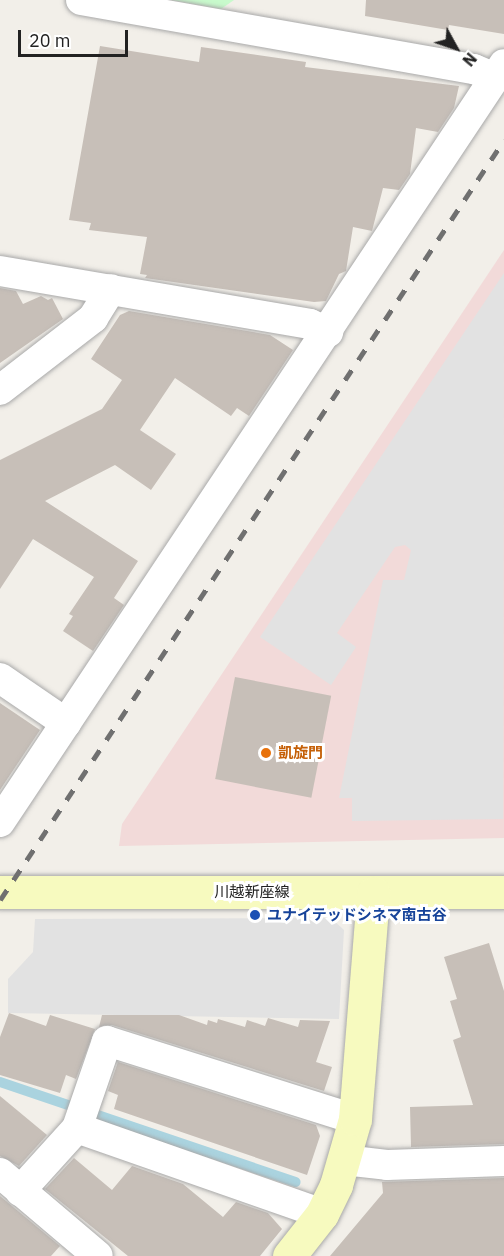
<!DOCTYPE html>
<meta charset="utf-8">
<style>
body{margin:0}
#map{position:relative;width:504px;height:1256px;overflow:hidden;background:#f2efe9;font-family:"IBM Plex Sans","Noto Sans JP",sans-serif}
div>[style]{position:absolute}
.commercial>*{inset:0;background:#f2dad9}
.park>*{inset:0;background:#c8facc}
.parking>*{inset:0;background:#e2e2e2}
.stream>*{height:10px;margin:-5px;padding:0 5px;transform-origin:5px;border-radius:5px;background:#aad3df}
.building>*{inset:0;background:#c7bfb8;transform-origin:0 0}
.roads{filter:drop-shadow(0 0 2px #a9a9a9) drop-shadow(0 0 2px #a9a9a9)}
.street>*{height:30px;margin:-15px;padding:0 15px;transform-origin:15px;border-radius:15px;background:#fff}
.secondary>*{height:33px;margin:-16.5px;padding:0 16.5px;transform-origin:16.5px;border-radius:16.5px;background:#f7fabf}
.rail>*{height:4.5px;margin-top:-2.25px;transform-origin:0;background:repeating-linear-gradient(90deg,#707070 0 12px,transparent 0 24px)}
.dots>*{width:16px;height:16px;translate:-50% -50%;box-sizing:border-box;border:3px solid #fff;border-radius:50%}
span{translate:-50% -50%;white-space:nowrap;text-align:center;line-height:1.15;-webkit-text-stroke:6px #fff;paint-order:stroke}
.food-label{font-size:15px;color:#c56008;font-weight:700}
.left{translate:0 -50%;text-align:left}
.street-label{font-size:15px;color:#222}
.transit-label{font-size:15px;color:#164399;font-weight:700}
.north{position:absolute;left:426px;top:18px;width:60px;height:60px;-webkit-text-stroke:4px #fff;paint-order:stroke;rotate:130deg;font-size:16px;font-weight:700;line-height:24px;text-align:center;color:#222}
.north::after{content:'';display:block;margin:auto;width:21px;height:27px;background:#222;clip-path:polygon(50% 0,100% 100%,50% 72%,0 100%)}
.scale{position:absolute;left:18px;top:30px;width:110px;height:27px;box-sizing:border-box;border:3px solid #222;border-top:0;padding-left:8px;font-size:18px;line-height:21px;white-space:nowrap;color:#222;-webkit-text-stroke:4px #fff;paint-order:stroke}
</style>
<div id="map">
<div class="commercial">
<div style="clip-path:polygon(504px 250px,504px 838px,119px 846px,122px 824px)"></div>
</div>
<div class="park">
<div style="clip-path:polygon(171px 0,234px 0,221px 9px)"></div>
</div>
<div class="parking">
<div style="clip-path:polygon(504px 273px,503px 819px,352px 821px,352px 798px,339px 798px,383px 580px,404px 580px,411px 550px,405px 545px,395px 547px,337px 633px,356px 647px,331px 685px,260px 637px)"></div>
<div style="clip-path:polygon(331px 918px,344px 930px,339px 1019px,8px 1013px,8px 979px,33px 952px,35px 919px)"></div>
</div>
<div class="stream">
<div style="left:0;top:1082px;width:312px;rotate:18.7deg"></div>
</div>
<div class="building">
<div style="clip-path:polygon(366px 0,504px 0,504px 34px,449px 25px,448px 30px,365px 16px)"></div>
<div style="clip-path:polygon(100px 46px,199px 62px,201px 47px,306px 62px,305px 67px,459px 86px,454px 108px,438px 132px,416px 128px,410px 174px,399px 190px,383px 188px,372px 231px,353px 227px,346px 271px,339px 274px,326px 301px,314px 302px,145px 278px,147px 275px,140px 274px,147px 237px,89px 230px,91px 223px,69px 220px)"></div>
<div style="clip-path:polygon(0 288px,16px 291px,23px 304px,41px 296px,48px 300px,52px 298px,63px 319px,0 363px)"></div>
<div style="clip-path:polygon(129px 311px,270px 335px,293px 350px,249px 416px,237px 408px,231px 416px,175px 378px,140px 430px,176px 454px,151px 490px,115px 465px,45px 501px,138px 561px,114px 598px,124px 605px,93px 651px,63px 631px,73px 616px,69px 614px,94px 577px,33px 539px,0 589px,0 460px,102px 409px,122px 380px,91px 359px,120px 315px)"></div>
<div style="left:235px;top:677px;width:98px;height:104px;rotate:11deg"></div>
<div style="clip-path:polygon(0 703px,40px 730px,0 790px)"></div>
<div style="clip-path:polygon(489px 943px,504px 991px,504px 1144px,411px 1147px,410px 1107px,473px 1105px,453px 1040px,461px 1037px,450px 1001px,457px 999px,444px 957px)"></div>
<div style="clip-path:polygon(9px 1013px,46px 1026px,50px 1015px,95px 1029px,76px 1079px,66px 1075px,60px 1093px,0 1075px,0 1037px)"></div>
<div style="clip-path:polygon(102px 1015px,179px 1015px,207px 1025px,208px 1020px,217px 1023px,218px 1019px,245px 1027px,247px 1020px,265px 1026px,268px 1018px,298px 1027px,300px 1020px,330px 1021px,316px 1062px,332px 1067px,324px 1091px,112px 1025px,99px 1027px)"></div>
<div style="clip-path:polygon(118px 1062px,316px 1125px,320px 1136px,307px 1175px,114px 1109px,118px 1095px,108px 1091px)"></div>
<div style="clip-path:polygon(0 1096px,47px 1135px,19px 1166px,0 1156px)"></div>
<div style="clip-path:polygon(74px 1158px,112px 1190px,132px 1166px,183px 1184px,223px 1217px,236px 1202px,268px 1213px,282px 1229px,260px 1256px,128px 1256px,45px 1189px)"></div>
<div style="clip-path:polygon(504px 1178px,504px 1256px,330px 1256px,383px 1193px,382px 1182px)"></div>
<div style="clip-path:polygon(0 1196px,60px 1246px,51px 1256px,0 1256px)"></div>
</div>
<div class="roads">
<div class="street">
<div style="left:81px;top:0;width:399px;rotate:10deg"></div>
<div style="left:474px;top:69px;width:23px;rotate:23deg"></div>
<div style="left:0;top:271px;width:314px;rotate:9.7deg"></div>
<div style="left:310px;top:324px;width:20px;rotate:24deg"></div>
<div style="left:0;top:390px;width:118px;rotate:-37.7deg"></div>
<div style="left:93px;top:318px;width:34px;rotate:-58deg"></div>
<div style="left:0;top:678px;width:80px;rotate:34.3deg"></div>
<div style="left:0;top:822px;width:910px;rotate:-56.38deg"></div>
<div style="left:77px;top:1128px;width:260px;rotate:19.3deg"></div>
<div style="left:344px;top:1160px;width:43px;rotate:6.6deg"></div>
<div style="left:387px;top:1165px;width:117px;rotate:-2deg"></div>
<div style="left:0;top:1173px;width:128px;rotate:40.3deg"></div>
<div style="left:20px;top:1191px;width:85px;rotate:-47.9deg"></div>
<div style="left:77px;top:1128px;width:92px;rotate:-71deg"></div>
<div style="left:107px;top:1041px;width:260px;rotate:17.5deg"></div>
</div>
<div class="secondary">
<div style="left:0;top:892px;width:504px"></div>
<div style="left:289px;top:1256px;width:53px;rotate:-51.8deg"></div>
<div style="left:322px;top:1214px;width:32px;rotate:-64deg"></div>
<div style="left:336px;top:1185px;width:69px;rotate:-73.9deg"></div>
<div style="left:355px;top:1119px;width:227px;rotate:-85.4deg"></div>
</div>
</div>
<div class="rail">
<div style="left:0;top:900px;width:912px;rotate:-56.45deg"></div>
</div>
<div class="dots">
<div style="left:266px;top:753px;background:#e8710a"></div>
<div style="left:255px;top:915px;background:#1a4fb4"></div>
</div>
<div class="food-label">
<span class="left" style="left:278px;top:753px">凱旋門</span>
</div>
<div class="street-label">
<span style="left:252px;top:892px">川越新座線</span>
</div>
<div class="transit-label">
<span class="left" style="left:267px;top:915px">ユナイテッドシネマ南古谷</span>
</div>
<div class="north">N</div>
<div class="scale">20 m</div>
</div>
